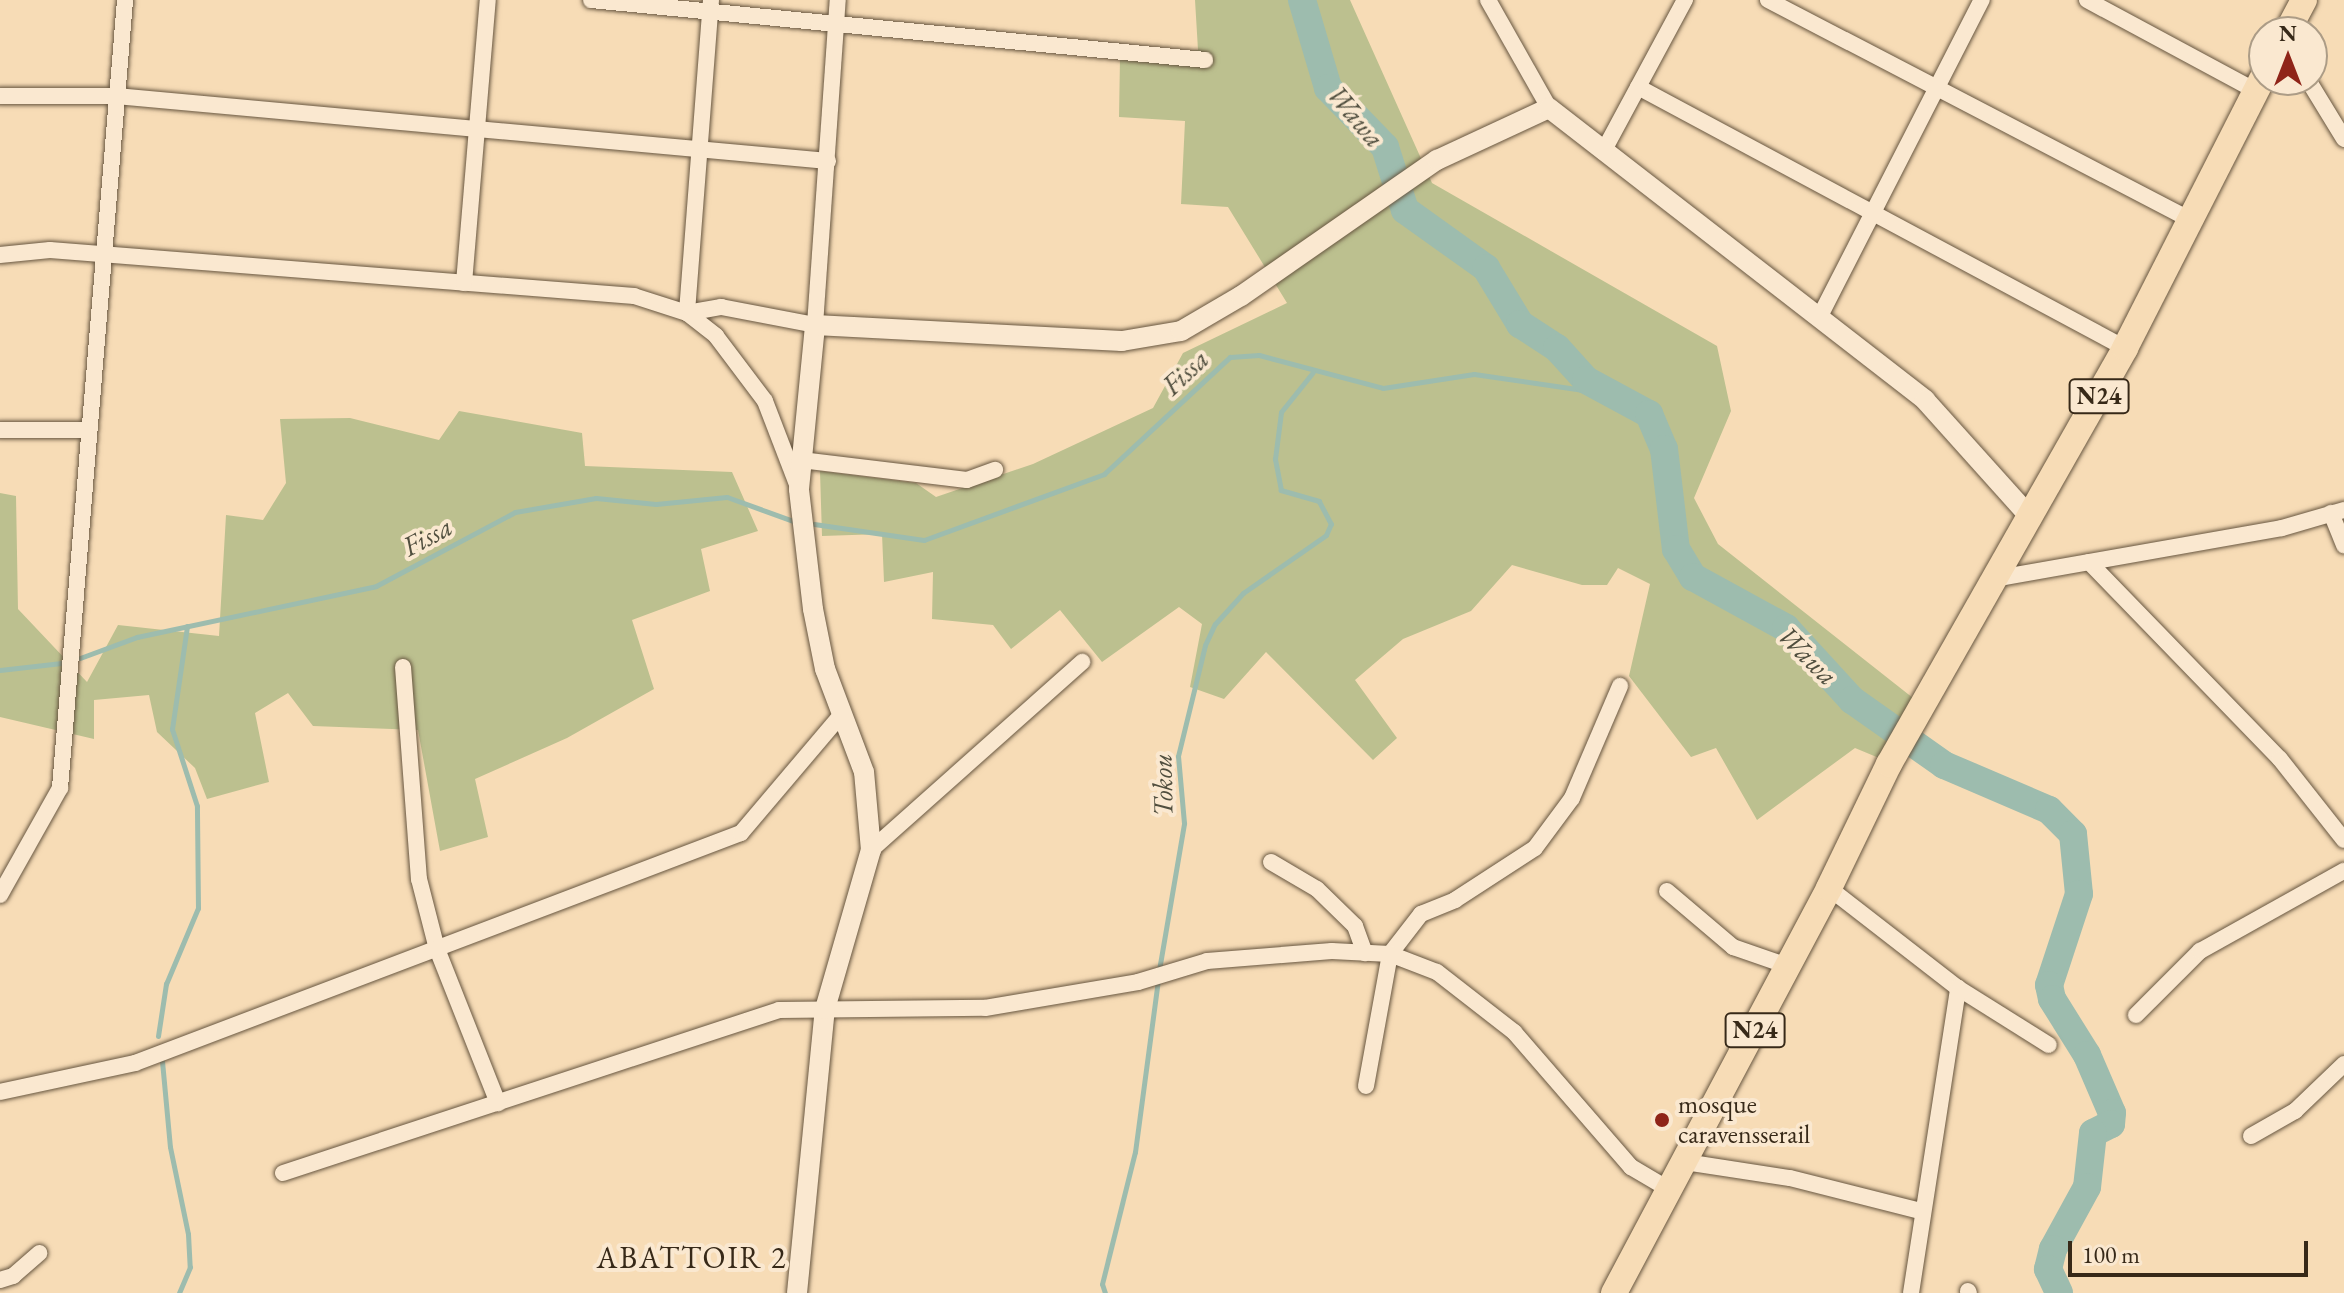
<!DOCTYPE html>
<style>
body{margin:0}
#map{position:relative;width:2344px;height:1293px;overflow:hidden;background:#f7dcb6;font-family:"EB Garamond",serif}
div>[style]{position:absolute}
.green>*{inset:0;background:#bcc08f}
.stream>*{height:5px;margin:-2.5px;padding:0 2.5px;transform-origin:2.5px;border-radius:2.5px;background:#9dbcae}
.river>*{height:28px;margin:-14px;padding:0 14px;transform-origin:14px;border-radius:14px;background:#9dbcae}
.roads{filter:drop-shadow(0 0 2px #675640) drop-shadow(0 0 2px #675640)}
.minor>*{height:16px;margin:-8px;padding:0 8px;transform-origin:8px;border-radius:8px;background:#fae8d0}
.tertiary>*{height:20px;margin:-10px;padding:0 10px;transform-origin:10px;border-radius:10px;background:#fae8d0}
.primary>*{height:26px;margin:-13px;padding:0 13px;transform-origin:13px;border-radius:13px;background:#f7dcb6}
.dots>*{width:22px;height:22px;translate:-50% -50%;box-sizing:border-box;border:4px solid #fae8d0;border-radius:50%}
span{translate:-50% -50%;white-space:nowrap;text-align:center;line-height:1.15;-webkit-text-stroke:8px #fae8d0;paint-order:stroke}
.shield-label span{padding:2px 6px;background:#fae8d0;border:2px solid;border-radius:6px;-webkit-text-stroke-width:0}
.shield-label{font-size:24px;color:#372918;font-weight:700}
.poi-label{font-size:26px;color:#372918}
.left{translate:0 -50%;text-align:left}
.water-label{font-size:28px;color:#504e3e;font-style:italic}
.quarter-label{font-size:30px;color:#372918;letter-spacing:2px}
.north{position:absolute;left:2248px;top:16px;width:80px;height:80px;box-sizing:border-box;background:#fae8d0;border:2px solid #ac9c86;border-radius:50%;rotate:0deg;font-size:22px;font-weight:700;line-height:32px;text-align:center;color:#372918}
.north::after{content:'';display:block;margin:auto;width:28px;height:36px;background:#8f2418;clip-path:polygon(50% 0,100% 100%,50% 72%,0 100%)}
.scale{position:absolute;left:2068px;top:1241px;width:240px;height:36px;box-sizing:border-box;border:4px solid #372918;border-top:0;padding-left:10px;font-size:24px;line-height:28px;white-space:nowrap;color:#372918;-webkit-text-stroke:6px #fae8d0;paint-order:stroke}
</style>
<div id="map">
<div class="green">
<div style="clip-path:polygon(1195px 0,1350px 0,1432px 183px,1717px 346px,1731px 411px,1694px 498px,1718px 544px,1913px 698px,1879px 758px,1855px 748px,1757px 820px,1716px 748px,1691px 757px,1629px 676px,1650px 584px,1618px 568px,1607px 585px,1582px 585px,1512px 565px,1471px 611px,1403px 639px,1355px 680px,1397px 738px,1373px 760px,1266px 652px,1224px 699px,1190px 687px,1202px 624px,1179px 607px,1102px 662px,1060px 610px,1011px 649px,993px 625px,932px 619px,933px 572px,884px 582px,882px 534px,822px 536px,820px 471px,916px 483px,936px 497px,1033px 464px,1153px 408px,1183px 353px,1287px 303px,1228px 207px,1181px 204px,1185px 121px,1119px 117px,1120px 58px,1198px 50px)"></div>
<div style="clip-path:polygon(459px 411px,582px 433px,585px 466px,732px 472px,758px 531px,701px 549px,710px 591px,632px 620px,654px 689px,567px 738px,475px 779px,488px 837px,440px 851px,418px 730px,313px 726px,288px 693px,255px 713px,269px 782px,207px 799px,195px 768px,157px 732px,149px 695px,94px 700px,94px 739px,0 717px,0 493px,16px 496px,18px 609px,87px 682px,118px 625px,219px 636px,226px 515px,263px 520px,286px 483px,280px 419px,350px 418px,439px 440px)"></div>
</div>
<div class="stream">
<div style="left:814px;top:524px;width:111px;rotate:8.3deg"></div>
<div style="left:924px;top:540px;width:192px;rotate:-20.1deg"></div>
<div style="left:1104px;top:474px;width:172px;rotate:-42.9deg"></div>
<div style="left:1230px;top:357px;width:29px;rotate:-4deg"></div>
<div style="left:1259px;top:355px;width:128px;rotate:14.9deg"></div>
<div style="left:1383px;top:388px;width:92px;rotate:-8.7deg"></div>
<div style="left:1474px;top:374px;width:138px;rotate:8.3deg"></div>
<div style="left:80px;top:658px;width:61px;rotate:-20.2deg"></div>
<div style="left:137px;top:637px;width:244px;rotate:-12deg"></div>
<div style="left:376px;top:586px;width:157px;rotate:-28deg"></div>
<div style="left:515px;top:512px;width:82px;rotate:-9.8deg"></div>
<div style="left:596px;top:498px;width:60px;rotate:5.7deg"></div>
<div style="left:656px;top:504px;width:71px;rotate:-5.6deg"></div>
<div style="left:727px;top:497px;width:70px;rotate:20deg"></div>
<div style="left:0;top:670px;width:62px;rotate:-6.4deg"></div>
<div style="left:1159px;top:970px;width:149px;rotate:-80.3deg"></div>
<div style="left:1184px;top:823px;width:67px;rotate:-95.1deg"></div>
<div style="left:1178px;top:756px;width:114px;rotate:-76.3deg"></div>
<div style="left:1205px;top:645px;width:23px;rotate:-65deg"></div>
<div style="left:1215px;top:624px;width:42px;rotate:-47.9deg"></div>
<div style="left:1243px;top:593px;width:101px;rotate:-34.9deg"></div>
<div style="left:1326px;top:535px;width:12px;rotate:-66deg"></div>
<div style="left:1331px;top:524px;width:26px;rotate:-118deg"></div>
<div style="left:1319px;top:501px;width:40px;rotate:-164deg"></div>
<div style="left:1281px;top:490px;width:32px;rotate:-101deg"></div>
<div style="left:1275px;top:459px;width:47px;rotate:-82.7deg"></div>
<div style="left:1281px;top:412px;width:51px;rotate:-51.3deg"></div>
<div style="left:158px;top:1036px;width:53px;rotate:-81.3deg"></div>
<div style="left:166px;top:984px;width:82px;rotate:-67.2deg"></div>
<div style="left:198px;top:908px;width:102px;rotate:-90.6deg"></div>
<div style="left:197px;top:806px;width:81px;rotate:-108deg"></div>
<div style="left:172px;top:729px;width:104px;rotate:-81.7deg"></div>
<div style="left:162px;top:1061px;width:86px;rotate:84.7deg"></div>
<div style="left:170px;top:1147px;width:89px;rotate:78.3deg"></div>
<div style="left:188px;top:1234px;width:33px;rotate:87deg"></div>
<div style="left:190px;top:1267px;width:28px;rotate:113deg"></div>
<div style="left:1105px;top:1293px;width:9px;rotate:-108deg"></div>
<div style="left:1102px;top:1284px;width:136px;rotate:-76deg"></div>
<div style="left:1135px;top:1152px;width:174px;rotate:-82.4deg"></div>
</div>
<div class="river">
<div style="left:1302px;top:0;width:92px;rotate:73.5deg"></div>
<div style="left:1328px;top:88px;width:82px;rotate:46deg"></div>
<div style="left:1385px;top:147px;width:66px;rotate:72.4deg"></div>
<div style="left:1405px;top:210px;width:100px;rotate:35.6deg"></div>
<div style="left:1486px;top:268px;width:66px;rotate:58.7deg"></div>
<div style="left:1520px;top:324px;width:44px;rotate:33deg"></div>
<div style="left:1557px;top:348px;width:43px;rotate:47.8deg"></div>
<div style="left:1586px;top:380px;width:72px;rotate:28.4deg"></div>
<div style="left:1649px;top:414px;width:38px;rotate:67deg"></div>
<div style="left:1664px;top:449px;width:101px;rotate:83.2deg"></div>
<div style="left:1676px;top:549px;width:33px;rotate:59deg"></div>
<div style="left:1693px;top:577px;width:106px;rotate:28.7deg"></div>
<div style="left:1786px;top:628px;width:98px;rotate:47.5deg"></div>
<div style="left:1852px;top:700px;width:113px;rotate:35.2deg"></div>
<div style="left:1944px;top:765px;width:114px;rotate:23.2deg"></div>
<div style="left:2049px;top:810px;width:34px;rotate:45deg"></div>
<div style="left:2073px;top:834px;width:60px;rotate:84.3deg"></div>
<div style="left:2079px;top:894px;width:96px;rotate:108.2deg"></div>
<div style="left:2049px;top:985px;width:14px;rotate:78deg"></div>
<div style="left:2052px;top:999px;width:66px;rotate:58deg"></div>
<div style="left:2087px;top:1055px;width:63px;rotate:66.7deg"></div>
<div style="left:2112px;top:1113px;width:11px;rotate:95deg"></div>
<div style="left:2111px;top:1124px;width:20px;rotate:153deg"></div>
<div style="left:2093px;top:1133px;width:54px;rotate:96.3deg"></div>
<div style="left:2087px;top:1187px;width:71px;rotate:118.7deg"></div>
<div style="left:2053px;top:1249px;width:21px;rotate:104deg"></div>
<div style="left:2048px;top:1269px;width:26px;rotate:65deg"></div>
</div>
<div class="roads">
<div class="minor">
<div style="left:591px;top:0;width:617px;rotate:5.58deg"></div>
<div style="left:711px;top:0;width:314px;rotate:94.4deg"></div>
<div style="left:687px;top:313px;width:35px;rotate:-10deg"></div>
<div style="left:721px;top:307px;width:96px;rotate:10.8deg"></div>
<div style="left:815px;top:325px;width:326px;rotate:-86deg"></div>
<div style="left:1488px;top:0;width:124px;rotate:60.5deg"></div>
<div style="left:1768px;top:0;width:472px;rotate:27.5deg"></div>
<div style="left:2087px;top:0;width:192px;rotate:28.3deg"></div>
<div style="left:2308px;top:80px;width:69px;rotate:58.6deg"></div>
<div style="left:1638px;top:87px;width:553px;rotate:28.19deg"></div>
<div style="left:0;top:96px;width:116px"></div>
<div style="left:116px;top:96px;width:715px;rotate:5.22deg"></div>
<div style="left:1603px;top:152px;width:173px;rotate:-61.7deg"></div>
<div style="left:0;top:255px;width:50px;rotate:-5.7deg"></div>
<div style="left:50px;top:250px;width:586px;rotate:4.5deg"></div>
<div style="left:634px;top:296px;width:56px;rotate:17.8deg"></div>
<div style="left:687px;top:313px;width:37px;rotate:38deg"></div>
<div style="left:716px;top:336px;width:81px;rotate:53deg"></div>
<div style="left:765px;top:401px;width:92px;rotate:69deg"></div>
<div style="left:464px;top:283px;width:284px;rotate:-85.2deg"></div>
<div style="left:1820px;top:316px;width:355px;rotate:-62.9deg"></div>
<div style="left:0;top:430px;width:89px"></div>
<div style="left:801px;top:460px;width:167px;rotate:6.9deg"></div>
<div style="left:967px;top:480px;width:30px;rotate:-20deg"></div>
<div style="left:2331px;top:513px;width:35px;rotate:68deg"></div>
<div style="left:2089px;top:562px;width:274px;rotate:45.9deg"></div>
<div style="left:2280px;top:759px;width:103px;rotate:51.7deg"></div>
<div style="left:1993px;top:579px;width:293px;rotate:-10deg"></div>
<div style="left:2282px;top:528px;width:65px;rotate:-16.2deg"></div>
<div style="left:403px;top:667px;width:213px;rotate:85.7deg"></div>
<div style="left:419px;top:879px;width:72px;rotate:75.6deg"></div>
<div style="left:437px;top:949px;width:166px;rotate:68.4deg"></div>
<div style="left:871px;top:850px;width:283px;rotate:-41.7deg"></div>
<div style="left:1271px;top:862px;width:53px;rotate:30.4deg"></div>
<div style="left:1317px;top:889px;width:53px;rotate:44.2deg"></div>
<div style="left:1355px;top:926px;width:29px;rotate:70deg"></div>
<div style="left:1829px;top:888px;width:163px;rotate:37.8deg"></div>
<div style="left:1958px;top:988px;width:107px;rotate:32.1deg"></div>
<div style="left:1667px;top:891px;width:87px;rotate:40.3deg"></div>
<div style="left:1733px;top:947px;width:58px;rotate:19.1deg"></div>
<div style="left:0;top:895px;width:123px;rotate:-60.7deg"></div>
<div style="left:60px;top:788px;width:791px;rotate:-85.28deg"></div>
<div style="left:2136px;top:1015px;width:91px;rotate:-45deg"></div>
<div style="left:2200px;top:951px;width:165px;rotate:-29.1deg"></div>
<div style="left:1366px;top:1086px;width:134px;rotate:-79.7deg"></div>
<div style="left:1390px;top:954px;width:51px;rotate:-52.2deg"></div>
<div style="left:1421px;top:914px;width:37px;rotate:-22deg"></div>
<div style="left:1455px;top:900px;width:95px;rotate:-33deg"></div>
<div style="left:1535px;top:848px;width:62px;rotate:-53.5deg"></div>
<div style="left:1572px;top:798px;width:122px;rotate:-66.8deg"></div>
<div style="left:0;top:1092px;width:138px;rotate:-12.1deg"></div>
<div style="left:135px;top:1063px;width:648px;rotate:-20.78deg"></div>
<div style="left:741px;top:833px;width:155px;rotate:-49.7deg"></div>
<div style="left:2251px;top:1136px;width:51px;rotate:-29.6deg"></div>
<div style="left:2295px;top:1111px;width:68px;rotate:-43.8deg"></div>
<div style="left:1685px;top:1162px;width:106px;rotate:8.7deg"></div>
<div style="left:1790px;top:1178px;width:134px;rotate:14.2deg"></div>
<div style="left:283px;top:1173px;width:522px;rotate:-18.19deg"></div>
<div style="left:779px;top:1010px;width:206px;rotate:-0.6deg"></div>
<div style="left:985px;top:1008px;width:155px;rotate:-9.6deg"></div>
<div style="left:1138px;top:982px;width:72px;rotate:-16.9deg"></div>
<div style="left:1207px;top:961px;width:125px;rotate:-4.6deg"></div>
<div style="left:1332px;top:951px;width:58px;rotate:3deg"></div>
<div style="left:1390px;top:954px;width:50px;rotate:21deg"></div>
<div style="left:1437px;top:972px;width:98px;rotate:37.9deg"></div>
<div style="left:1514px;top:1032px;width:179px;rotate:49.1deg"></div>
<div style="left:1631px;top:1167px;width:45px;rotate:30.5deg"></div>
<div style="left:0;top:1280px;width:14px;rotate:-17deg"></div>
<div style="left:13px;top:1276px;width:35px;rotate:-41deg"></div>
<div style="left:1968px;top:1291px;width:2px;rotate:63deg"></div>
<div style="left:1911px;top:1293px;width:309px;rotate:-81.2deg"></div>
</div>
<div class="tertiary">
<div style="left:797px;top:1293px;width:285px;rotate:-84.4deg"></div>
<div style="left:825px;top:1009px;width:166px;rotate:-73.9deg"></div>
<div style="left:871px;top:850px;width:78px;rotate:-95.1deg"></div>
<div style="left:864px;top:772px;width:110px;rotate:-110.7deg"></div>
<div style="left:825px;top:669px;width:61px;rotate:-101.3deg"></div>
<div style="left:813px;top:609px;width:121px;rotate:-96.7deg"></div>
<div style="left:799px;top:489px;width:165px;rotate:-84.4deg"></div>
<div style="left:815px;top:325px;width:307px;rotate:3deg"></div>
<div style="left:1122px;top:341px;width:60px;rotate:-9.6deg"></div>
<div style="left:1181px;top:331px;width:69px;rotate:-30.3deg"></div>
<div style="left:1241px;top:296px;width:239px;rotate:-34.8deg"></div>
<div style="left:1437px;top:160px;width:123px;rotate:-24.9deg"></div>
<div style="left:1549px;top:108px;width:476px;rotate:37.8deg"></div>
<div style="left:1925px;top:400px;width:159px;rotate:48.1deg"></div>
</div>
<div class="primary">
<div style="left:2287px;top:32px;width:36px;rotate:-62deg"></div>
<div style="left:1614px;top:1293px;width:459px;rotate:-62deg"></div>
<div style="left:1829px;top:888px;width:138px;rotate:-64.2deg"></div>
<div style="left:1889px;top:764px;width:478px;rotate:-60.4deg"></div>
<div style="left:2125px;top:348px;width:306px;rotate:-63deg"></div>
</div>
</div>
<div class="dots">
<div style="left:1662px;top:1120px;background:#8f2418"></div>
</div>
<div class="shield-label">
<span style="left:2099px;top:396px">N24</span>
<span style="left:1755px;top:1030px">N24</span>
</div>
<div class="poi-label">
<span class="left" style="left:1678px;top:1120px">mosque<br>caravensserail</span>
</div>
<div class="water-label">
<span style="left:1356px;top:116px;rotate:50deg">Wawa</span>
<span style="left:1185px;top:372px;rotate:-43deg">Fissa</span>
<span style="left:427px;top:536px;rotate:-28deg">Fissa</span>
<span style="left:1808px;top:655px;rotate:45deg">Wawa</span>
<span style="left:1162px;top:785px;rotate:-91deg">Tokou</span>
</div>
<div class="quarter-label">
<span style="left:692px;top:1258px">ABATTOIR 2</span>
</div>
<div class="north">N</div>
<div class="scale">100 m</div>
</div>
